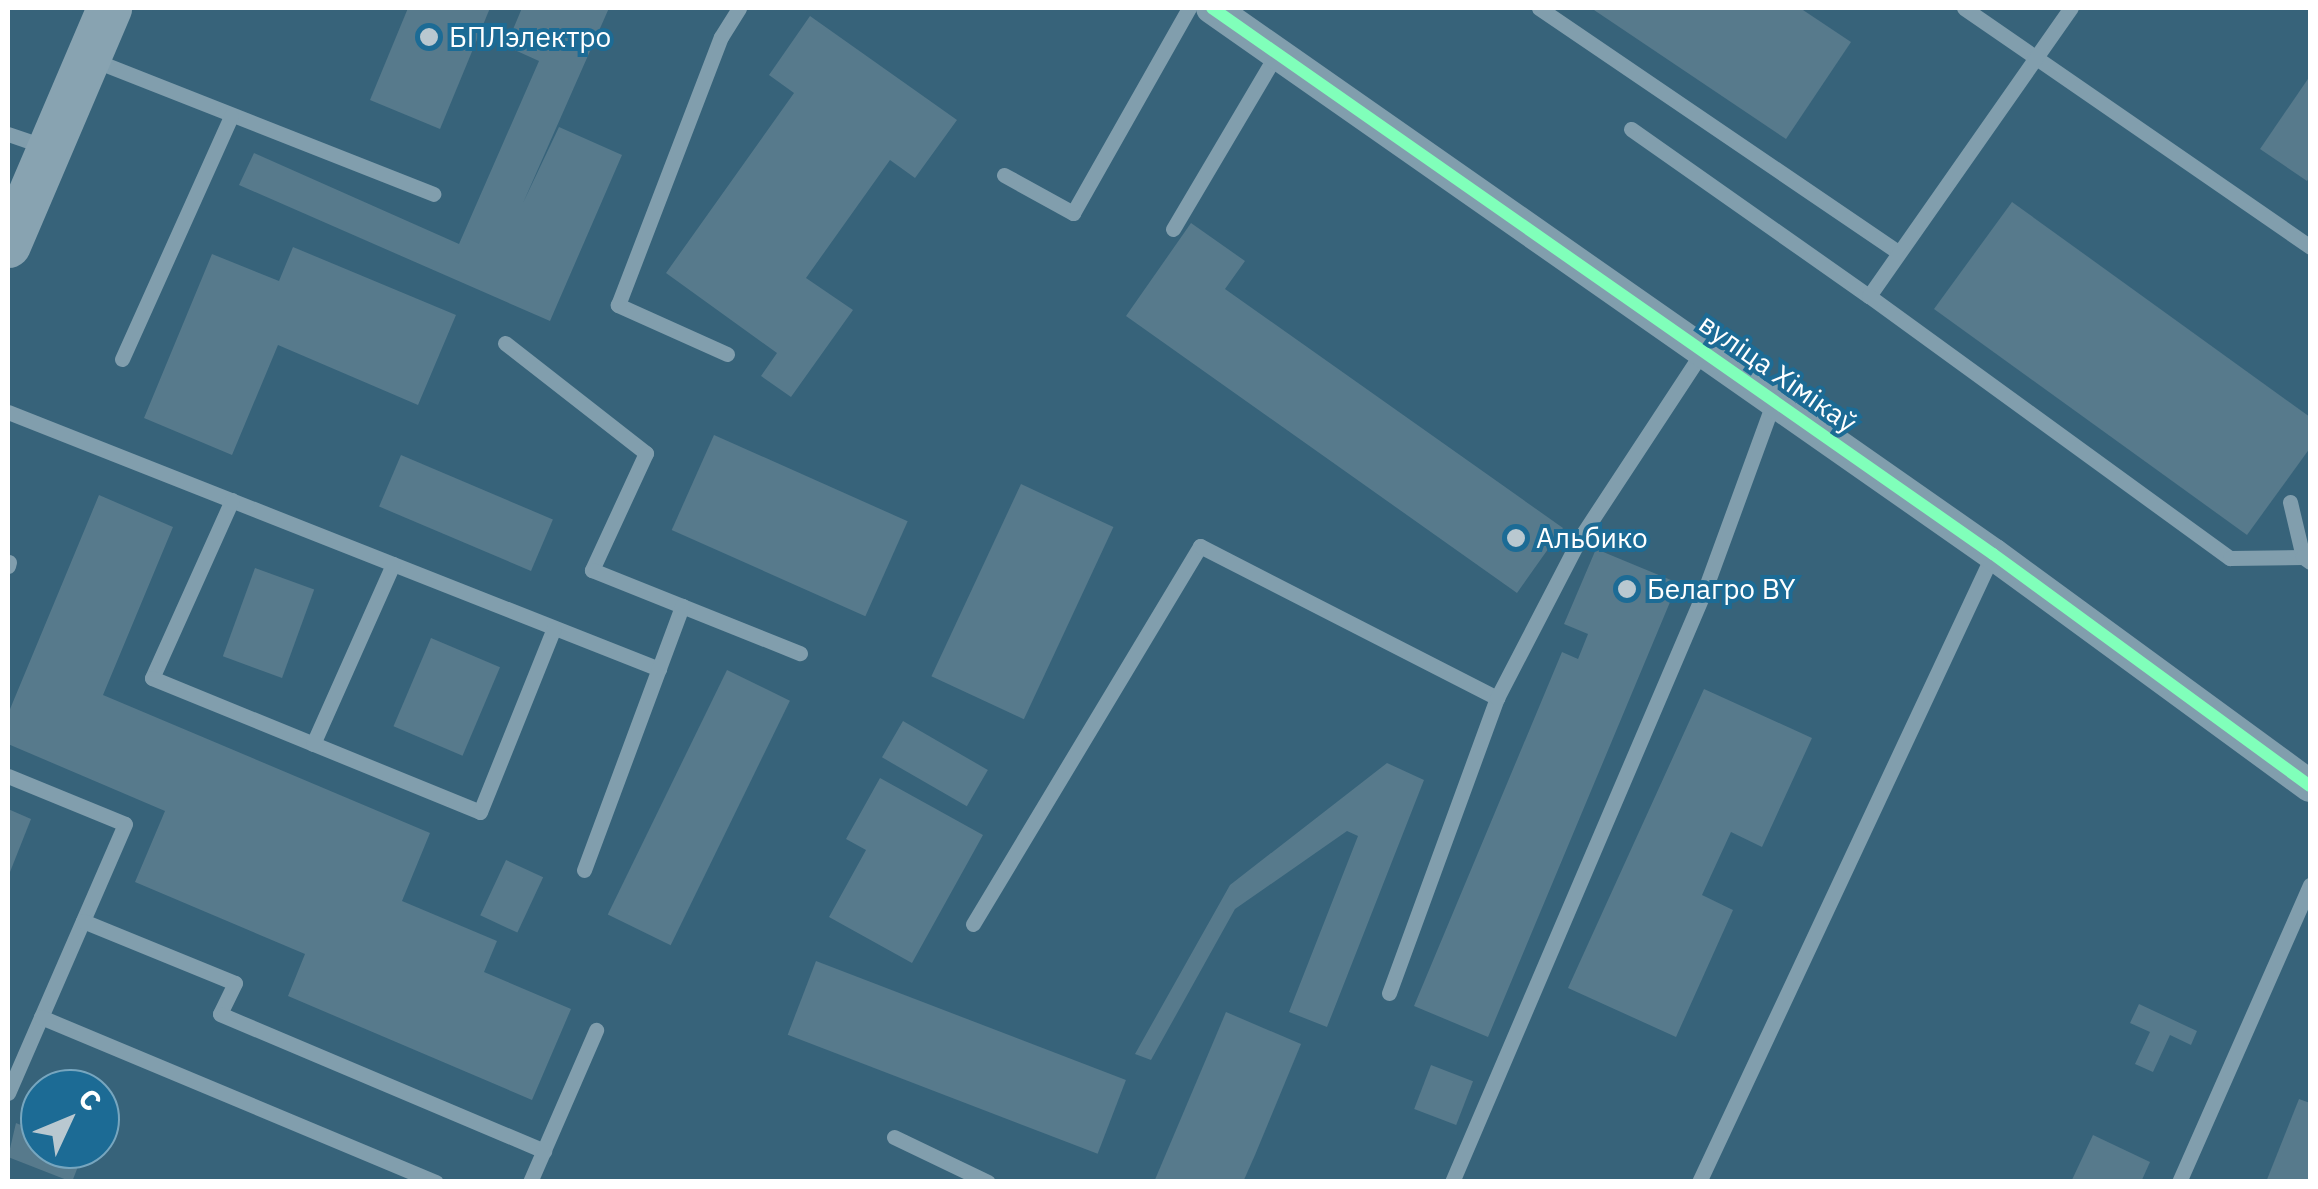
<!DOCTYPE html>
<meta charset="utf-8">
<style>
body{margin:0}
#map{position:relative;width:2318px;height:1189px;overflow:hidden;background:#37637a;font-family:"IBM Plex Sans",sans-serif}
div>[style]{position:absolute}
.building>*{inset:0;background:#577a8c;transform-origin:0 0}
.lane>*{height:15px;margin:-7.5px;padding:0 7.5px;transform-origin:7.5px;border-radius:7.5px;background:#819ead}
.street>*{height:32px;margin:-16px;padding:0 16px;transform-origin:16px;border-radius:16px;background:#819ead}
.secondary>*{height:45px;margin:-22.5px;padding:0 22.5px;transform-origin:22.5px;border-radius:22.5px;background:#88a3b1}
.cycleway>*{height:12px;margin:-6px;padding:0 6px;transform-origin:6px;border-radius:6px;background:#80ffba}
.dots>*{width:28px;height:28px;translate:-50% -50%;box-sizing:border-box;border:5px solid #1c6b95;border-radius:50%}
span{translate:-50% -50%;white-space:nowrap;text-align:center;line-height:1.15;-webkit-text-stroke:8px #1c6b95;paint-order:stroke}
.poi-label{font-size:28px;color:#fff}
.left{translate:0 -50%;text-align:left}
.street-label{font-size:28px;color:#fff}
.frame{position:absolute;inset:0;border:10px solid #fff;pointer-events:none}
.north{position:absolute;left:20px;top:1069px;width:100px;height:100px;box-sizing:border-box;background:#1c6b95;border:2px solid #77a6bf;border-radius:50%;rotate:46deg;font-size:28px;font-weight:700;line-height:40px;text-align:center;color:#fff}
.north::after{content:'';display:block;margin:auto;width:35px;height:45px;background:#b9c8d0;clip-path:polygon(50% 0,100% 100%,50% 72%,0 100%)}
</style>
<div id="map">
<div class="building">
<div style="clip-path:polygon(408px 8px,490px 8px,440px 129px,370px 100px)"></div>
<div style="clip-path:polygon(522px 8px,609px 8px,523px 203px,559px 127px,622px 155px,550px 321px,239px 185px,254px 153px,459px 244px,539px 61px,506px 46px)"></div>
<div style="clip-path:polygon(1591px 8px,1800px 8px,1851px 42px,1786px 139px)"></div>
<div style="clip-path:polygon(810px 16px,957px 120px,915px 178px,890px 160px,806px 278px,853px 310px,791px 397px,761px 376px,777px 353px,666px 273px,794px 93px,769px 75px)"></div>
<div style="clip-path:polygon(2310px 76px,2310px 176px,2307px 181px,2260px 149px)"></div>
<div style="clip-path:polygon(2012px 202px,2310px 417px,2310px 448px,2247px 535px,1934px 309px)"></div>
<div style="clip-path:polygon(1191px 223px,1245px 261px,1225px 289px,1563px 528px,1517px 593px,1126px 316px)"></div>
<div style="clip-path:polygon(293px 247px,456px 315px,418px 405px,278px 345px,232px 455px,144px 418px,212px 254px,279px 281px)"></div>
<div style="left:714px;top:435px;width:212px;height:104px;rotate:24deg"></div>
<div style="left:401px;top:455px;width:165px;height:56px;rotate:23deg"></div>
<div style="left:1021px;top:484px;width:102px;height:212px;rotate:25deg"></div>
<div style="clip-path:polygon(99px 495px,173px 527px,103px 695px,430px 833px,402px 901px,497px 941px,484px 972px,571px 1009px,532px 1100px,288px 996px,305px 954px,135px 882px,165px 811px,8px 744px,8px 714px)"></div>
<div style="clip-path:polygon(1596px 549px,1678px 583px,1488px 1037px,1414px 1006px,1562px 652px,1578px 659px,1588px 634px,1564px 624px)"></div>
<div style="left:255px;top:568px;width:63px;height:94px;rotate:20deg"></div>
<div style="left:431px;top:638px;width:75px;height:96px;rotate:23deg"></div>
<div style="left:727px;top:670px;width:70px;height:272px;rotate:26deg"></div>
<div style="clip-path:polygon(1704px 689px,1812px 738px,1762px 847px,1731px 832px,1702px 895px,1733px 910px,1676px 1037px,1568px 988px)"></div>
<div style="left:903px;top:721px;width:98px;height:42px;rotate:30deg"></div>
<div style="clip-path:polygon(1387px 763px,1424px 780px,1327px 1027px,1289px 1012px,1358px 836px,1347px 831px,1235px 909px,1151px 1060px,1135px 1054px,1230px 885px)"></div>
<div style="clip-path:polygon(880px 778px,983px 835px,912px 963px,829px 917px,866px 850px,846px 839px)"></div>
<div style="clip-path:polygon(8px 809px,31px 819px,8px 877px)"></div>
<div style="left:506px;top:860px;width:41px;height:61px;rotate:25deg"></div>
<div style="left:816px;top:961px;width:332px;height:79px;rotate:21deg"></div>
<div style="clip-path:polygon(2139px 1004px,2197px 1031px,2191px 1045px,2170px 1035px,2153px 1072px,2135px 1064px,2150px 1032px,2130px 1023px)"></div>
<div style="clip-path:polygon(1226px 1012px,1301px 1044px,1255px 1155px,1243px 1182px,1154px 1182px)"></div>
<div style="left:1431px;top:1065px;width:45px;height:47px;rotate:21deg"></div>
<div style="clip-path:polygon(2299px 1099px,2310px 1103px,2310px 1182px,2266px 1182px)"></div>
<div style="clip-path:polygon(16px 1123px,40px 1133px,40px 1149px,84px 1151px,72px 1182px,8px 1157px)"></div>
<div style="clip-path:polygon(2093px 1135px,2150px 1162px,2141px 1182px,2071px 1182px)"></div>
</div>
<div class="lane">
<div style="left:1539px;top:8px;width:433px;rotate:34.2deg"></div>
<div style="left:1964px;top:8px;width:421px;rotate:34.6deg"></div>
<div style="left:91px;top:59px;width:368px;rotate:21.5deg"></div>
<div style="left:1631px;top:129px;width:291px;rotate:35.1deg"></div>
<div style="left:1869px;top:296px;width:352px;rotate:-55deg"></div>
<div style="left:8px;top:134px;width:39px;rotate:19deg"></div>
<div style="left:1004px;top:175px;width:79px;rotate:28.8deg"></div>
<div style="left:1073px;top:213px;width:236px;rotate:-60.5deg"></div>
<div style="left:1173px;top:229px;width:204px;rotate:-59.4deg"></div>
<div style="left:1869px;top:296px;width:446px;rotate:36deg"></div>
<div style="left:2230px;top:558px;width:73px;rotate:-0.8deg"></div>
<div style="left:505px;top:343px;width:179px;rotate:38deg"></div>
<div style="left:646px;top:453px;width:129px;rotate:114.8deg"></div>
<div style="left:592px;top:570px;width:224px;rotate:21.8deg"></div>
<div style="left:727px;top:354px;width:120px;rotate:-155.8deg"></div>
<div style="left:618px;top:305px;width:287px;rotate:-69deg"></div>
<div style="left:721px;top:37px;width:34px;rotate:-58deg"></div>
<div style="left:122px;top:359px;width:266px;rotate:-65.8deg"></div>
<div style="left:8px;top:412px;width:700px;rotate:21.54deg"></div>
<div style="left:232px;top:500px;width:195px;rotate:114.2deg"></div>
<div style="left:152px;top:678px;width:354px;rotate:22.2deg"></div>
<div style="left:480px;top:812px;width:198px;rotate:-68.1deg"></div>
<div style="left:2290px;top:502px;width:57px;rotate:76.7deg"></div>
<div style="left:2303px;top:557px;width:9px;rotate:36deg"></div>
<div style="left:8px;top:566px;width:4px;rotate:-76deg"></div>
<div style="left:313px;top:744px;width:197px;rotate:-66deg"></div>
<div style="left:8px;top:776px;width:126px;rotate:22.3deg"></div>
<div style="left:125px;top:824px;width:293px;rotate:113.5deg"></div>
<div style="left:584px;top:870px;width:282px;rotate:-69.6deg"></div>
<div style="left:83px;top:921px;width:164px;rotate:22.2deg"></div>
<div style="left:235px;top:983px;width:34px;rotate:116deg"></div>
<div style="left:220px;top:1014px;width:352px;rotate:22.9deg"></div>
<div style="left:973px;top:924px;width:441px;rotate:-59deg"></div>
<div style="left:1200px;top:546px;width:334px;rotate:27.1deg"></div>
<div style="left:1389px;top:993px;width:314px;rotate:-69.9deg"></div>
<div style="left:1497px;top:698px;width:180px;rotate:-62.6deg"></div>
<div style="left:1580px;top:538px;width:224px;rotate:-56.7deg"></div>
<div style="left:41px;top:1017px;width:428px;rotate:22.7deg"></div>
<div style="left:894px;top:1137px;width:104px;rotate:25.6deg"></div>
<div style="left:530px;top:1182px;width:166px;rotate:-66.5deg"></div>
<div style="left:1452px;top:1182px;width:642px;rotate:-66.87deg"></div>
<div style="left:1704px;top:592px;width:203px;rotate:-69.9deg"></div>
<div style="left:1699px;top:1182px;width:693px;rotate:-64.91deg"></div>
<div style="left:2179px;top:1182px;width:325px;rotate:-66.2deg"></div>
</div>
<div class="street">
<div style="left:1212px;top:8px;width:953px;rotate:34.96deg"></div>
<div style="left:1993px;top:554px;width:393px;rotate:36.2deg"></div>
</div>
<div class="secondary">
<div style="left:8px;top:245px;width:258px;rotate:-66.9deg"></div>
</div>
<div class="cycleway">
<div style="left:1212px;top:8px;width:953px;rotate:34.96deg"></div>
<div style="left:1993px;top:554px;width:393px;rotate:36.2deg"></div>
</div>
<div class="dots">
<div style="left:429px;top:37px;background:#b9c8d0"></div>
<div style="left:1516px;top:538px;background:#b9c8d0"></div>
<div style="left:1627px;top:589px;background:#b9c8d0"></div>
</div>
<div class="poi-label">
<span class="left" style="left:449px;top:37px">БПЛэлектро</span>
<span class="left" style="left:1536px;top:538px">Альбико</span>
<span class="left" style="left:1647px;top:589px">Белагро BY</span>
</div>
<div class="street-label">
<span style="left:1778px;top:373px;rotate:35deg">вуліца Хімікаў</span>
</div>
<div class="frame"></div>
<div class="north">С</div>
</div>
